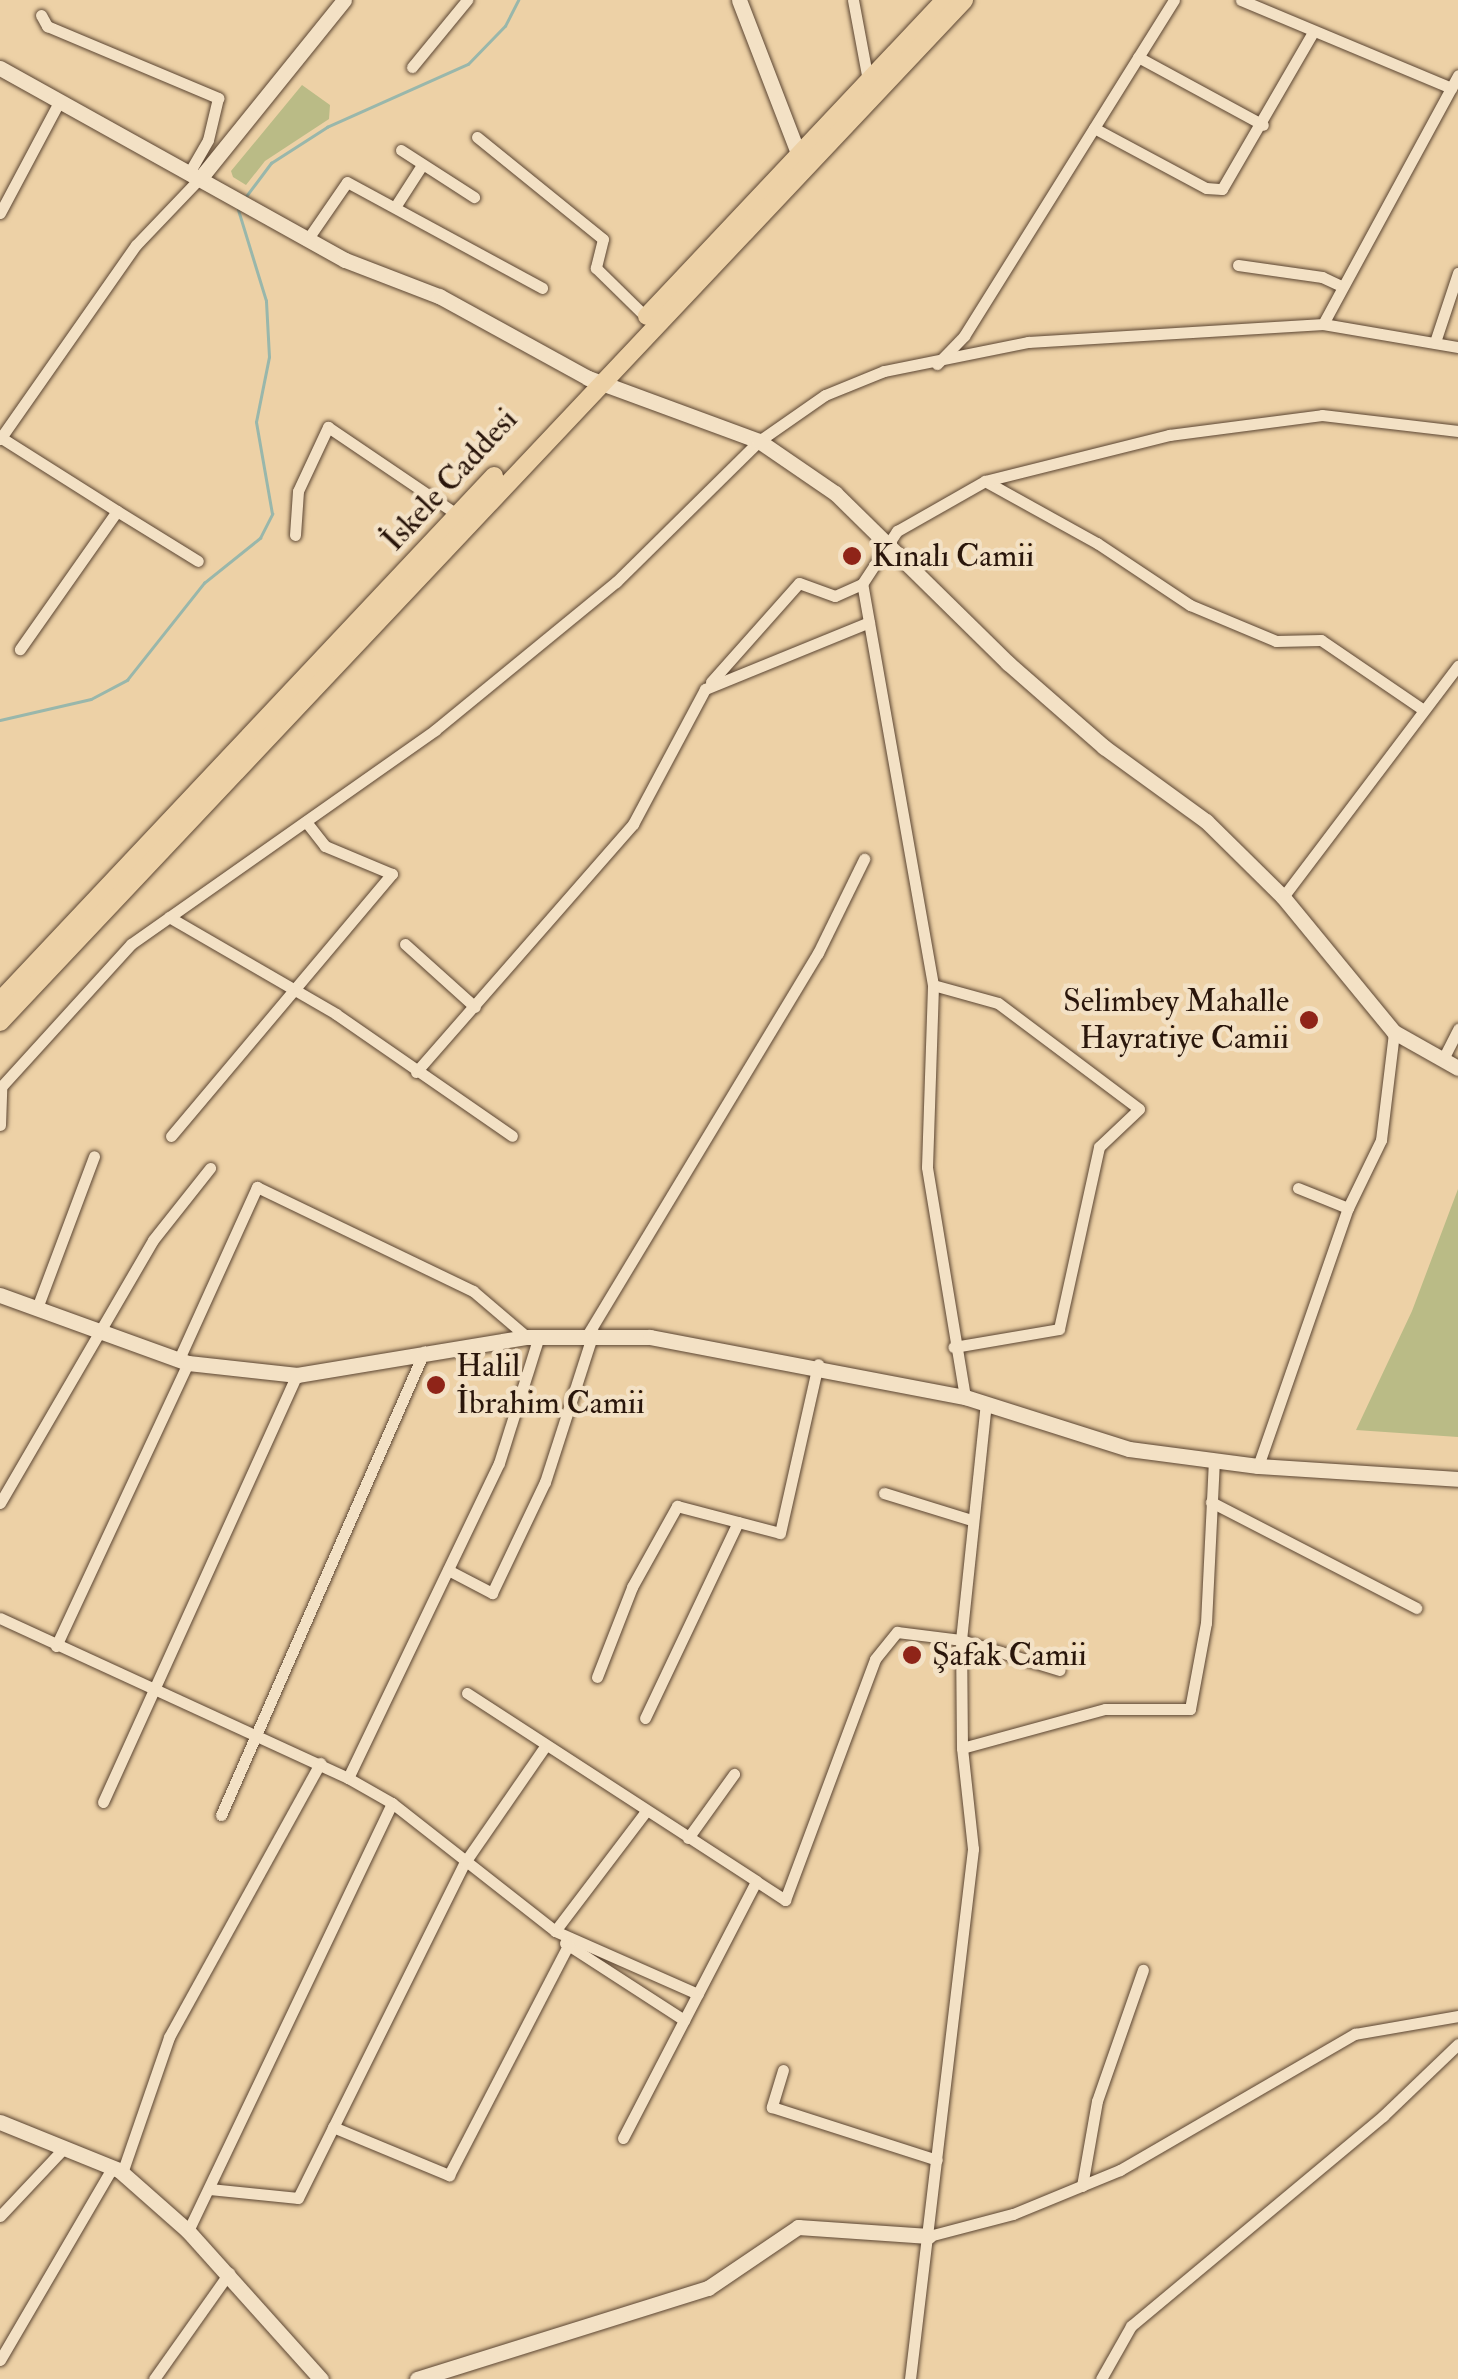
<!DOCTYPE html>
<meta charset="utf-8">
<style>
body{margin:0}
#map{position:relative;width:1458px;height:2379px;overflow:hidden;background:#edd1a6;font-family:"IM FELL Double Pica",serif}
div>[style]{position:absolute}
.green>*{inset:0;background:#babb86}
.stream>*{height:2.5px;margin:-1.25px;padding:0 1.25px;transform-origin:1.25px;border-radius:1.25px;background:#99b7ab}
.roads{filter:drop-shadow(0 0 2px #5b4532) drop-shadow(0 0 2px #5b4532)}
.street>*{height:11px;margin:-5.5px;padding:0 5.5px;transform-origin:5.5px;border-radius:5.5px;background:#f3e1c5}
.secondary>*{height:15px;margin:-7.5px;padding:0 7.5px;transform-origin:7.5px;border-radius:7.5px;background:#f3e1c5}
.primary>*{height:18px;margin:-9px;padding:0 9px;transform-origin:9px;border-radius:9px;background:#edd1a6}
.dots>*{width:28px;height:28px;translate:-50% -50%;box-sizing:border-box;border:5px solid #f3e1c5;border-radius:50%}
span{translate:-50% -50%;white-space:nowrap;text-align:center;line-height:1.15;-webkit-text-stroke:9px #f3e1c5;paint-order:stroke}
.street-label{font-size:32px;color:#2a160b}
.poi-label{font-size:32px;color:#2a160b}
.left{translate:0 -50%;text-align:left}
.right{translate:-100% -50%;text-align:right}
</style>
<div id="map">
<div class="green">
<div style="clip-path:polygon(302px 85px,330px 105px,329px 119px,265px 161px,246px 185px,233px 177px,231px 171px)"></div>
<div style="clip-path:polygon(1458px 1189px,1458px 1437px,1356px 1430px,1412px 1311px)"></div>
</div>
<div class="stream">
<div style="left:244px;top:199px;width:45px;rotate:-53.1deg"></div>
<div style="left:271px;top:163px;width:67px;rotate:-32.7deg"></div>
<div style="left:327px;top:127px;width:154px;rotate:-24.1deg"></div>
<div style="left:468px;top:64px;width:53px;rotate:-45.8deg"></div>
<div style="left:505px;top:26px;width:29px;rotate:-63deg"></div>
<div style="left:0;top:720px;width:93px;rotate:-13deg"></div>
<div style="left:91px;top:699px;width:41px;rotate:-27.8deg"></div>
<div style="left:127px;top:680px;width:124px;rotate:-51.6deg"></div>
<div style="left:204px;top:583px;width:72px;rotate:-38.8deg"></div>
<div style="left:260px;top:538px;width:27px;rotate:-63deg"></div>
<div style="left:272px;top:514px;width:93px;rotate:-99.9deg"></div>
<div style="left:256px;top:422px;width:66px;rotate:-78.7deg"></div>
<div style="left:269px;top:357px;width:56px;rotate:-93.1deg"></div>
<div style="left:266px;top:301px;width:95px;rotate:-107.1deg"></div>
</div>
<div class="roads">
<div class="street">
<div style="left:853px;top:0;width:81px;rotate:79.4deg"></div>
<div style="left:1241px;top:0;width:228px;rotate:22.7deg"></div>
<div style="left:41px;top:15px;width:13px;rotate:61deg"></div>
<div style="left:47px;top:26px;width:186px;rotate:22.8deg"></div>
<div style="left:218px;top:98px;width:43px;rotate:103.4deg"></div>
<div style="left:208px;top:140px;width:34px;rotate:120deg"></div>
<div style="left:1138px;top:57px;width:142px;rotate:28.5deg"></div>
<div style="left:412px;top:67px;width:87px;rotate:-50.6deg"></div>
<div style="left:1094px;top:128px;width:127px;rotate:28.2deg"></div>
<div style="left:1206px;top:188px;width:16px;rotate:4deg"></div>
<div style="left:1222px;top:189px;width:181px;rotate:-59.9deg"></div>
<div style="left:477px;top:137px;width:162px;rotate:39deg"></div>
<div style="left:603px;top:239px;width:30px;rotate:104deg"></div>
<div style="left:596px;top:268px;width:70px;rotate:44.4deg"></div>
<div style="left:401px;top:150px;width:87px;rotate:32.8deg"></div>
<div style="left:395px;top:207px;width:50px;rotate:-57.3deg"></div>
<div style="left:0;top:213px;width:128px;rotate:-62deg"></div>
<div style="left:307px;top:240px;width:70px;rotate:-55.4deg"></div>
<div style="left:347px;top:182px;width:222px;rotate:28.5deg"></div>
<div style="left:1238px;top:265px;width:85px;rotate:8.1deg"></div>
<div style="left:1322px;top:277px;width:21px;rotate:25deg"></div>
<div style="left:1323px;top:324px;width:283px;rotate:-61.5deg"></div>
<div style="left:1435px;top:342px;width:73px;rotate:-71.6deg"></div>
<div style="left:937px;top:364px;width:39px;rotate:-46deg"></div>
<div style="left:964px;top:336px;width:396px;rotate:-58deg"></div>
<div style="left:0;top:437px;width:138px;rotate:32.3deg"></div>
<div style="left:117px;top:511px;width:169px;rotate:125.1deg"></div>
<div style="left:0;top:439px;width:237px;rotate:-55deg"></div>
<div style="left:136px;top:245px;width:95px;rotate:-46.3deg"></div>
<div style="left:985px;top:481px;width:128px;rotate:29deg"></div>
<div style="left:1097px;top:543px;width:112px;rotate:33.7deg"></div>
<div style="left:1190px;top:605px;width:93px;rotate:22.7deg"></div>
<div style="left:1276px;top:641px;width:45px;rotate:-1.3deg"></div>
<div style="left:1321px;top:640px;width:122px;rotate:34.3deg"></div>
<div style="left:117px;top:511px;width:95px;rotate:31.7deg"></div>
<div style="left:295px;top:535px;width:44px;rotate:-86.1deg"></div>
<div style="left:298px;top:491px;width:71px;rotate:-64.9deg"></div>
<div style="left:328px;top:427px;width:161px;rotate:34.1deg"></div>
<div style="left:711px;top:682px;width:132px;rotate:-48.4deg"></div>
<div style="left:799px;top:583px;width:38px;rotate:20deg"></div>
<div style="left:835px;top:596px;width:30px;rotate:-24deg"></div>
<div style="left:1283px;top:897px;width:290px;rotate:-52.9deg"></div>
<div style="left:169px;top:917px;width:193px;rotate:30.1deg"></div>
<div style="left:336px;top:1014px;width:214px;rotate:34.7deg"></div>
<div style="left:405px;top:944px;width:94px;rotate:42deg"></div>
<div style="left:933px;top:985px;width:67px;rotate:15.5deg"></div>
<div style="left:998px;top:1003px;width:176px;rotate:36.9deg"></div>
<div style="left:1139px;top:1109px;width:55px;rotate:136.5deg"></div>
<div style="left:1099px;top:1147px;width:186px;rotate:102.4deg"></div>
<div style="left:1059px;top:1329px;width:107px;rotate:170.3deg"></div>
<div style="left:1443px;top:1059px;width:34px;rotate:-63deg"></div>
<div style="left:416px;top:1072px;width:330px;rotate:-48.8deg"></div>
<div style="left:633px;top:824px;width:153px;rotate:-61.9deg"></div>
<div style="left:705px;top:689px;width:177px;rotate:-22.2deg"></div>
<div style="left:0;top:1088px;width:195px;rotate:-47.7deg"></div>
<div style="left:131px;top:944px;width:372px;rotate:-35.1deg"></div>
<div style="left:435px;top:730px;width:234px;rotate:-39.3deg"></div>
<div style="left:616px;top:582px;width:201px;rotate:-44.6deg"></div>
<div style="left:759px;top:441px;width:80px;rotate:-34.9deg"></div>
<div style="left:825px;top:395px;width:64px;rotate:-22.1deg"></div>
<div style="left:884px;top:371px;width:147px;rotate:-11.4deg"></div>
<div style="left:1028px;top:342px;width:296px;rotate:-3.5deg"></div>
<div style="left:1323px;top:324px;width:137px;rotate:9.7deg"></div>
<div style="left:0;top:1125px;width:38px;rotate:-88deg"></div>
<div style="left:171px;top:1136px;width:343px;rotate:-49.9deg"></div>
<div style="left:392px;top:874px;width:73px;rotate:-157.3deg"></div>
<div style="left:325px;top:846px;width:31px;rotate:-128deg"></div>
<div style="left:1298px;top:1188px;width:54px;rotate:21.8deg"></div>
<div style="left:37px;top:1308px;width:162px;rotate:-69.4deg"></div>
<div style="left:588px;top:1334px;width:445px;rotate:-58.9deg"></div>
<div style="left:818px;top:953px;width:105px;rotate:-63.9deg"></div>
<div style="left:179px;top:1359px;width:189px;rotate:-65.6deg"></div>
<div style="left:257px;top:1187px;width:240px;rotate:25.7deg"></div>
<div style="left:473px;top:1291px;width:71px;rotate:40.4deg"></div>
<div style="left:965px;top:1397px;width:233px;rotate:-99.4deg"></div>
<div style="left:927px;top:1167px;width:182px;rotate:-88.1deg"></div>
<div style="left:933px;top:985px;width:407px;rotate:-100deg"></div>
<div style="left:862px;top:584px;width:64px;rotate:-56.6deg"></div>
<div style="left:897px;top:531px;width:101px;rotate:-29.6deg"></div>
<div style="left:985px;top:481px;width:190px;rotate:-14deg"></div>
<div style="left:1169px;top:435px;width:154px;rotate:-7.4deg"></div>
<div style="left:1322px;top:415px;width:137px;rotate:6.7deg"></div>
<div style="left:1258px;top:1466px;width:273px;rotate:-70.8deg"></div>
<div style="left:1348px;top:1208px;width:76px;rotate:-64.1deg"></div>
<div style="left:1381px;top:1140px;width:109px;rotate:-83.1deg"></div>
<div style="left:884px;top:1493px;width:91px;rotate:17.2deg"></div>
<div style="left:1211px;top:1502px;width:231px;rotate:27.3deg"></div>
<div style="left:0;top:1503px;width:304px;rotate:-59.8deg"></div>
<div style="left:153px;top:1240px;width:92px;rotate:-51.6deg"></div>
<div style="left:448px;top:1570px;width:50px;rotate:27.6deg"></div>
<div style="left:492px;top:1593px;width:123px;rotate:-64.5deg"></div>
<div style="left:545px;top:1482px;width:157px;rotate:-72.1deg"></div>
<div style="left:0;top:1618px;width:383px;rotate:24.7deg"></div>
<div style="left:348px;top:1778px;width:349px;rotate:-64.4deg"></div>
<div style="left:499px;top:1463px;width:133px;rotate:-72.5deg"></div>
<div style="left:56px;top:1646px;width:312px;rotate:-65deg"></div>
<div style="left:597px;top:1677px;width:97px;rotate:-68.7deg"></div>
<div style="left:632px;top:1587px;width:93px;rotate:-60.9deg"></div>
<div style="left:677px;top:1506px;width:106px;rotate:14.7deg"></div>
<div style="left:780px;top:1533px;width:173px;rotate:-77.3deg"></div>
<div style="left:467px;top:1693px;width:345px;rotate:33deg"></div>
<div style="left:645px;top:1718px;width:217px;rotate:-64.6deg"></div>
<div style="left:962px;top:1748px;width:148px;rotate:-15.3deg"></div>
<div style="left:1105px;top:1709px;width:85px"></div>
<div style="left:1190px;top:1709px;width:87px;rotate:-79.5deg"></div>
<div style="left:1206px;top:1623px;width:163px;rotate:-87.2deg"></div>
<div style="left:348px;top:1778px;width:51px;rotate:29.6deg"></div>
<div style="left:392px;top:1803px;width:207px;rotate:38.1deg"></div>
<div style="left:555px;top:1931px;width:156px;rotate:23.8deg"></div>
<div style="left:103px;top:1802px;width:469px;rotate:-65.6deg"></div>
<div style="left:221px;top:1815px;width:506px;rotate:-66.33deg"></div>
<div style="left:688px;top:1838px;width:79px;rotate:-54.3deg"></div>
<div style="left:555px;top:1931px;width:151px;rotate:-52.8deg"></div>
<div style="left:565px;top:1943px;width:142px;rotate:32.9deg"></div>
<div style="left:783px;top:2070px;width:39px;rotate:107deg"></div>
<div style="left:772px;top:2107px;width:173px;rotate:17.8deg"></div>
<div style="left:333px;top:2127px;width:126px;rotate:22.5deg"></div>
<div style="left:449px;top:2175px;width:259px;rotate:-62.6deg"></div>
<div style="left:623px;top:2138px;width:289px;rotate:-62.6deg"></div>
<div style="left:756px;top:1881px;width:35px;rotate:33deg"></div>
<div style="left:785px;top:1900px;width:257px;rotate:-69.5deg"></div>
<div style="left:875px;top:1659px;width:35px;rotate:-51deg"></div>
<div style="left:897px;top:1632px;width:64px;rotate:7.1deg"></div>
<div style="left:961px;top:1640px;width:103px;rotate:16.9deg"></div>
<div style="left:122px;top:2173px;width:144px;rotate:-70.9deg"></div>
<div style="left:169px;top:2037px;width:313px;rotate:-61.1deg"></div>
<div style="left:1082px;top:2186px;width:86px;rotate:-80deg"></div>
<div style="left:1097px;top:2101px;width:139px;rotate:-70.7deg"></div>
<div style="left:210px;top:2189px;width:88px;rotate:5.8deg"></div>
<div style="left:298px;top:2198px;width:375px;rotate:-63.6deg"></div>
<div style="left:465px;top:1862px;width:142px;rotate:-55.3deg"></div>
<div style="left:0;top:2216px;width:93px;rotate:-46.7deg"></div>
<div style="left:188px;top:2231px;width:474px;rotate:-64.5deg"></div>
<div style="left:929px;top:2236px;width:87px;rotate:-14.7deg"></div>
<div style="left:1013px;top:2214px;width:116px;rotate:-22.4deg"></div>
<div style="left:1120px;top:2170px;width:272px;rotate:-30.1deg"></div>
<div style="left:1355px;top:2034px;width:105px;rotate:-9.9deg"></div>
<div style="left:0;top:2360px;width:222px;rotate:-59.7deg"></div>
<div style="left:154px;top:2379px;width:130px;rotate:-54.7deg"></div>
<div style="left:910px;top:2379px;width:534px;rotate:-83.22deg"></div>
<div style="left:973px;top:1849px;width:102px;rotate:-96.2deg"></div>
<div style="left:962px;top:1748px;width:108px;rotate:-90.5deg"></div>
<div style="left:961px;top:1640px;width:238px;rotate:-84deg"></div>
<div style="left:1101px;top:2379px;width:61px;rotate:-60.5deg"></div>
<div style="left:1131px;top:2326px;width:328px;rotate:-39.8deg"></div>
<div style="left:1383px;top:2116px;width:104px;rotate:-43.8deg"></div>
</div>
<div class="secondary">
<div style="left:739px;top:0;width:164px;rotate:68.9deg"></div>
<div style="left:0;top:68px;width:395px;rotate:29.1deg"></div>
<div style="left:345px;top:260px;width:101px;rotate:21deg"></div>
<div style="left:439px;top:296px;width:170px;rotate:28.8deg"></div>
<div style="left:588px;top:378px;width:182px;rotate:20.2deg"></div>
<div style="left:759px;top:441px;width:92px;rotate:34.4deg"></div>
<div style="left:835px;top:493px;width:243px;rotate:44.5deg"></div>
<div style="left:1008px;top:663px;width:128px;rotate:41.2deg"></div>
<div style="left:1104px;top:747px;width:126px;rotate:36deg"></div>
<div style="left:1206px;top:821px;width:108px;rotate:44.6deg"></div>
<div style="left:1283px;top:897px;width:175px;rotate:50.6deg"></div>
<div style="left:1394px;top:1032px;width:73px;rotate:29.4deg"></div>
<div style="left:202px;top:176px;width:226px;rotate:-51.1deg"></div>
<div style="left:0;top:1295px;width:200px;rotate:19.9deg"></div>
<div style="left:188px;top:1363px;width:110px;rotate:6.3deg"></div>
<div style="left:297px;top:1375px;width:233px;rotate:-9.4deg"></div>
<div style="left:527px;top:1337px;width:123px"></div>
<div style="left:650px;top:1337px;width:321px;rotate:10.8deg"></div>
<div style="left:965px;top:1397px;width:172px;rotate:17.6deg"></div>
<div style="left:1129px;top:1449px;width:130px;rotate:7.5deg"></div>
<div style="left:1258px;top:1466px;width:200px;rotate:3.7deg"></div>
<div style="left:0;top:2122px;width:128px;rotate:22deg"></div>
<div style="left:119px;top:2170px;width:92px;rotate:41.5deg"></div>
<div style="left:188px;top:2231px;width:199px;rotate:48.1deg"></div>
<div style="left:417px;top:2379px;width:305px;rotate:-17.4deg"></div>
<div style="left:708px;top:2288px;width:109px;rotate:-34.1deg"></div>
<div style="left:798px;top:2227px;width:131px;rotate:3.9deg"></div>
</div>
<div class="primary">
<div style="left:647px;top:316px;width:434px;rotate:-46.7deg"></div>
<div style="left:0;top:1001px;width:721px;rotate:-46.74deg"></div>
<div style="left:0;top:1022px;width:1405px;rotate:-46.67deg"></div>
</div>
</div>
<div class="dots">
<div style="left:852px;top:556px;background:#8f2418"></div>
<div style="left:1309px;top:1020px;background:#8f2418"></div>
<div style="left:436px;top:1385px;background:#8f2418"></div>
<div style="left:912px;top:1655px;background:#8f2418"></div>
</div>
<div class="street-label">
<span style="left:450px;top:480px;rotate:-47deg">İskele Caddesi</span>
</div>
<div class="poi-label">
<span class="left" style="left:872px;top:556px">Kınalı Camii</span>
<span class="right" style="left:1289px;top:1020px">Selimbey Mahalle<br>Hayratiye Camii</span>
<span class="left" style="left:456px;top:1385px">Halil<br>İbrahim Camii</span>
<span class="left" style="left:932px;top:1655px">Şafak Camii</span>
</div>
</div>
